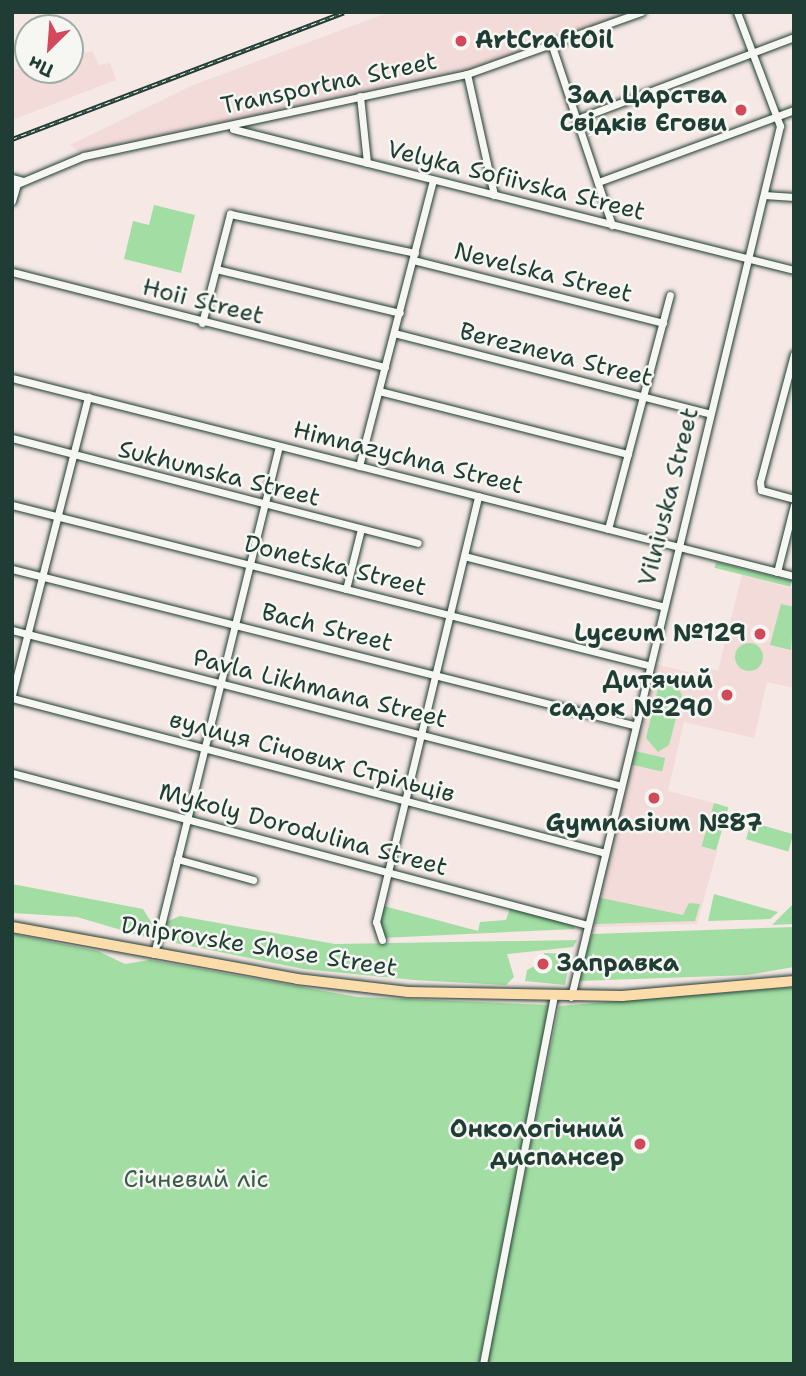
<!DOCTYPE html>
<meta charset="utf-8">
<style>
body{margin:0}
#map{position:relative;width:806px;height:1376px;overflow:hidden;background:#f6e8e4;font-family:"Shantell Sans",sans-serif}
div>[style]{position:absolute}
.built>*{inset:0;background:#f2dbd8}
.green>*{inset:0;background:#a2dda3;transform-origin:0 0}
.round{border-radius:50%}
.roads{filter:drop-shadow(0 0 2px #1f3d34) drop-shadow(0 0 2px #1f3d34)}
.minor>*{height:7px;margin:-3.5px;padding:0 3.5px;transform-origin:3.5px;border-radius:3.5px;background:#f6f6f2}
.major>*{height:10px;margin:-5px;padding:0 5px;transform-origin:5px;border-radius:5px;background:#fddcac}
.rail>*{height:4.5px;margin-top:-2.25px;transform-origin:0;background:repeating-linear-gradient(90deg,#f6f6f2 0 5px,#1f3d34 0 10px);box-sizing:border-box;border-block:2px solid #1f3d34}
.dots>*{width:19px;height:19px;translate:-50% -50%;box-sizing:border-box;border:4px solid #f6f6f2;border-radius:50%}
span{translate:-50% -50%;white-space:nowrap;text-align:center;line-height:1.15;-webkit-text-stroke:5px #f6f6f2;paint-order:stroke}
.poi-label{font-size:24px;color:#1f3d34;font-weight:700}
.left{translate:0 -50%;text-align:left}
.right{translate:-100% -50%;text-align:right}
.street-label{font-size:24px;color:#1f3d34}
.park-label{font-size:24px;color:#395d4a}
.frame{position:absolute;inset:0;border:14px solid #1f3d34;pointer-events:none}
.north{position:absolute;left:14px;top:14px;width:70px;height:70px;box-sizing:border-box;background:#f6f6f2;border:2px solid #a0aca6;border-radius:50%;rotate:205deg;font-size:19px;font-weight:700;line-height:28px;text-align:center;color:#1f3d34}
.north::after{content:'';display:block;margin:auto;width:24px;height:32px;background:#d1495b;clip-path:polygon(50% 0,100% 100%,50% 72%,0 100%)}
</style>
<div id="map">
<div class="built">
<div style="clip-path:polygon(390px 12px,641px 12px,467px 74px,84px 156px,70px 145px,191px 86px)"></div>
<div style="clip-path:polygon(92px 51px,99px 65px,110px 63px,116px 80px,12px 120px,12px 69px,70px 70px,70px 56px)"></div>
<div style="clip-path:polygon(742px 575px,794px 589px,794px 688px,767px 682px,754px 738px,684px 722px,668px 791px,714px 803px,703px 847px,717px 851px,697px 924px,591px 927px,651px 663px,701px 675px,703px 667px,718px 671px)"></div>
</div>
<div class="green">
<div style="clip-path:polygon(154px 205px,195px 215px,181px 273px,124px 259px,133px 221px,149px 225px)"></div>
<div style="left:716px;top:562px;width:78px;height:6px;rotate:14deg"></div>
<div style="clip-path:polygon(781px 604px,794px 607px,791px 650px,770px 645px)"></div>
<div class="round" style="left:735px;top:643px;width:28px;height:28px"></div>
<div style="clip-path:polygon(672px 678px,682px 695px,669px 745px,658px 752px,646px 738px,658px 688px)"></div>
<div style="left:635px;top:751px;width:31px;height:14px;rotate:13deg"></div>
<div style="left:714px;top:803px;width:15px;height:45px;rotate:16deg"></div>
<div style="left:751px;top:822px;width:44px;height:18px;rotate:16deg"></div>
<div style="clip-path:polygon(12px 884px,143px 909px,155px 928px,145px 937px,77px 917px,12px 913px)"></div>
<div style="clip-path:polygon(714px 894px,767px 909px,778px 912px,770px 919px,708px 921px)"></div>
<div style="clip-path:polygon(601px 898px,683px 915px,689px 903px,700px 904px,695px 921px,595px 924px)"></div>
<div style="clip-path:polygon(794px 903px,794px 924px,772px 925px)"></div>
<div style="clip-path:polygon(380px 905px,478px 931px,480px 922px,506px 920px,511px 905px,571px 921px,575px 929px,381px 938px)"></div>
<div style="clip-path:polygon(180px 916px,335px 944px,577px 940px,573px 947px,507px 954px,514px 977px,506px 985px,414px 980px,304px 969px,170px 942px,164px 923px)"></div>
<div style="clip-path:polygon(794px 927px,794px 967px,748px 975px,578px 981px,592px 934px)"></div>
<div style="clip-path:polygon(12px 934px,98px 951px,125px 964px,150px 960px,358px 997px,549px 1005px,479px 1364px,12px 1364px)"></div>
<div style="clip-path:polygon(544px 953px,571px 954px,565px 985px,525px 981px,527px 970px,545px 961px)"></div>
<div style="clip-path:polygon(794px 987px,794px 1364px,486px 1364px,559px 1006px)"></div>
</div>
<div class="roads">
<div class="minor">
<div style="left:552px;top:46px;width:189px;rotate:71.5deg"></div>
<div style="left:467px;top:74px;width:124px;rotate:77.4deg"></div>
<div style="left:360px;top:96px;width:67px;rotate:84deg"></div>
<div style="left:580px;top:118px;width:229px;rotate:-20.7deg"></div>
<div style="left:233px;top:129px;width:578px;rotate:14.11deg"></div>
<div style="left:12px;top:178px;width:11px;rotate:15deg"></div>
<div style="left:601px;top:181px;width:206px;rotate:-20.2deg"></div>
<div style="left:764px;top:195px;width:30px;rotate:4deg"></div>
<div style="left:12px;top:201px;width:18px;rotate:-74deg"></div>
<div style="left:17px;top:184px;width:73px;rotate:-22.7deg"></div>
<div style="left:84px;top:156px;width:392px;rotate:-12.1deg"></div>
<div style="left:467px;top:74px;width:185px;rotate:-19.6deg"></div>
<div style="left:413px;top:260px;width:258px;rotate:14.1deg"></div>
<div style="left:216px;top:269px;width:189px;rotate:13.4deg"></div>
<div style="left:12px;top:272px;width:385px;rotate:14.3deg"></div>
<div style="left:202px;top:323px;width:113px;rotate:-75.6deg"></div>
<div style="left:230px;top:214px;width:189px;rotate:11.9deg"></div>
<div style="left:394px;top:333px;width:325px;rotate:14.3deg"></div>
<div style="left:794px;top:354px;width:132px;rotate:104.9deg"></div>
<div style="left:760px;top:482px;width:8px;rotate:83deg"></div>
<div style="left:761px;top:490px;width:34px;rotate:15deg"></div>
<div style="left:12px;top:378px;width:807px;rotate:14.21deg"></div>
<div style="left:379px;top:391px;width:257px;rotate:14.2deg"></div>
<div style="left:12px;top:438px;width:419px;rotate:14.5deg"></div>
<div style="left:359px;top:466px;width:295px;rotate:-75.5deg"></div>
<div style="left:12px;top:505px;width:656px;rotate:14.12deg"></div>
<div style="left:608px;top:529px;width:242px;rotate:-75.2deg"></div>
<div style="left:464px;top:556px;width:204px;rotate:14.2deg"></div>
<div style="left:12px;top:569px;width:640px;rotate:14.1deg"></div>
<div style="left:777px;top:572px;width:69px;rotate:-75.8deg"></div>
<div style="left:346px;top:589px;width:62px;rotate:-76deg"></div>
<div style="left:12px;top:630px;width:626px;rotate:14.35deg"></div>
<div style="left:12px;top:695px;width:308px;rotate:-75.7deg"></div>
<div style="left:12px;top:698px;width:610px;rotate:14.63deg"></div>
<div style="left:12px;top:773px;width:592px;rotate:14.79deg"></div>
<div style="left:177px;top:859px;width:79px;rotate:15.4deg"></div>
<div style="left:382px;top:940px;width:19px;rotate:-108deg"></div>
<div style="left:376px;top:922px;width:438px;rotate:-76.5deg"></div>
<div style="left:154px;top:954px;width:523px;rotate:-76.18deg"></div>
<div style="left:571px;top:997px;width:896px;rotate:-76.51deg"></div>
<div style="left:780px;top:126px;width:122px;rotate:-110.7deg"></div>
<div style="left:483px;top:1364px;width:374px;rotate:-79.1deg"></div>
</div>
<div class="major">
<div style="left:12px;top:927px;width:290px;rotate:10.3deg"></div>
<div style="left:297px;top:979px;width:112px;rotate:6.7deg"></div>
<div style="left:408px;top:992px;width:214px;rotate:1.1deg"></div>
<div style="left:622px;top:996px;width:173px;rotate:-5deg"></div>
</div>
</div>
<div class="rail">
<div style="left:12px;top:139px;width:355px;rotate:-20.9deg"></div>
</div>
<div class="dots">
<div style="left:461px;top:41px;background:#d1495b"></div>
<div style="left:741px;top:110px;background:#d1495b"></div>
<div style="left:760px;top:634px;background:#d1495b"></div>
<div style="left:727px;top:695px;background:#d1495b"></div>
<div style="left:654px;top:798px;background:#d1495b"></div>
<div style="left:543px;top:964px;background:#d1495b"></div>
<div style="left:640px;top:1144px;background:#d1495b"></div>
</div>
<div class="poi-label">
<span class="left" style="left:475px;top:41px">ArtCraftOil</span>
<span class="right" style="left:727px;top:110px">Зал Царства<br>Свідків Єгови</span>
<span class="right" style="left:746px;top:634px">Lyceum №129</span>
<span class="right" style="left:713px;top:695px">Дитячий<br>садок №290</span>
<span style="left:654px;top:824px">Gymnasium №87</span>
<span class="left" style="left:557px;top:964px">Заправка</span>
<span class="right" style="left:624px;top:1144px">Онкологічний<br>диспансер</span>
</div>
<div class="street-label">
<span style="left:329px;top:84px;rotate:-12deg">Transportna Street</span>
<span style="left:516px;top:181px;rotate:14deg">Velyka Sofiivska Street</span>
<span style="left:543px;top:273px;rotate:14deg">Nevelska Street</span>
<span style="left:203px;top:302px;rotate:14deg">Hoii Street</span>
<span style="left:556px;top:355px;rotate:14deg">Berezneva Street</span>
<span style="left:408px;top:458px;rotate:14deg">Himnazychna Street</span>
<span style="left:219px;top:474px;rotate:14deg">Sukhumska Street</span>
<span style="left:669px;top:497px;rotate:-76deg">Vilniuska Street</span>
<span style="left:335px;top:566px;rotate:14deg">Donetska Street</span>
<span style="left:327px;top:628px;rotate:14deg">Bach Street</span>
<span style="left:320px;top:689px;rotate:14deg">Pavla Likhmana Street</span>
<span style="left:312px;top:757px;rotate:15deg">вулиця Січових Стрільців</span>
<span style="left:303px;top:830px;rotate:15deg">Mykoly Dorodulina Street</span>
<span style="left:259px;top:947px;rotate:9deg">Dniprovske Shose Street</span>
</div>
<div class="park-label">
<span style="left:196px;top:1180px">Січневий ліс</span>
</div>
<div class="frame"></div>
<div class="north">Пн</div>
</div>
